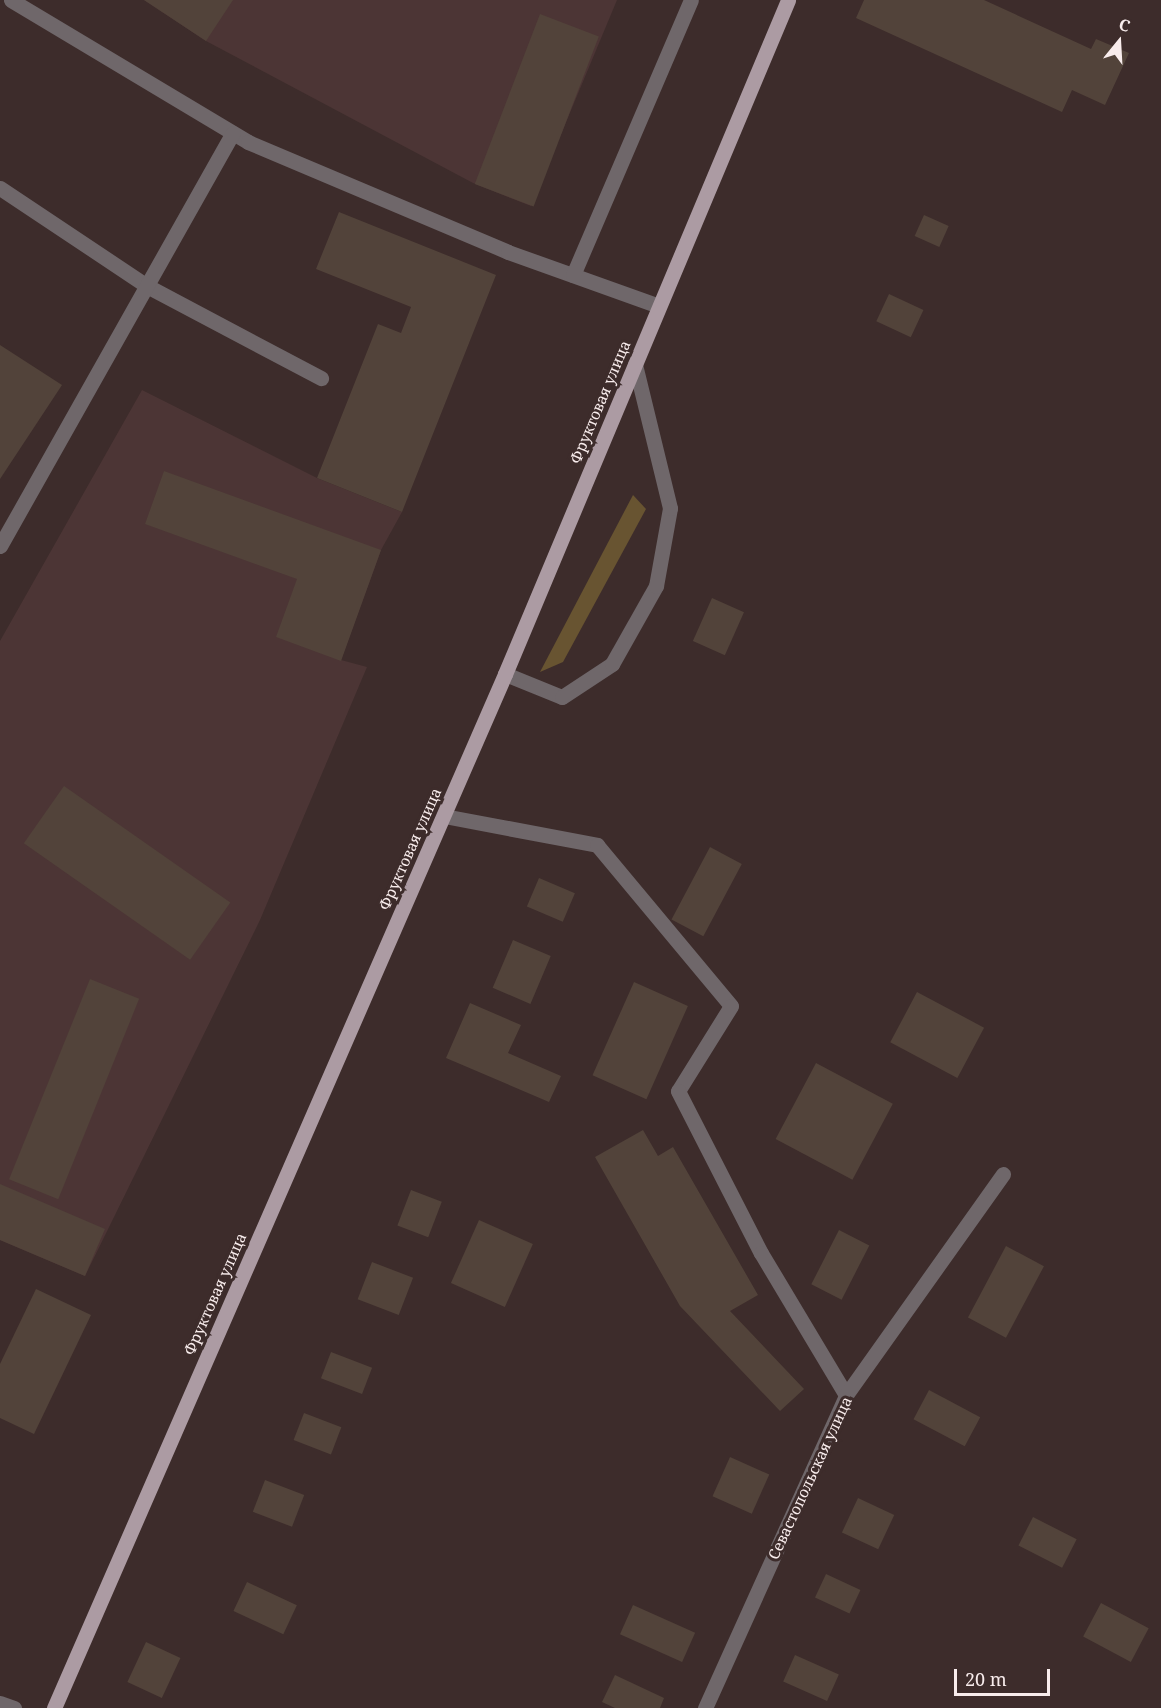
<!DOCTYPE html>
<meta charset="utf-8">
<style>
body{margin:0}
#map{position:relative;width:1161px;height:1708px;overflow:hidden;background:#3d2c2b;font-family:"Noto Serif",serif}
div>[style]{position:absolute}
.built>*{inset:0;background:#4c3535}
.green>*{inset:0;background:#685431}
.building>*{inset:0;background:#52433a;transform-origin:0 0}
.minor>*{height:15px;margin:-7.5px;padding:0 7.5px;transform-origin:7.5px;border-radius:7.5px;background:#6f676a}
.major>*{height:15px;margin:-7.5px;padding:0 7.5px;transform-origin:7.5px;border-radius:7.5px;background:#ac9ba3}
span{translate:-50% -50%;white-space:nowrap;text-align:center;line-height:1.15;-webkit-text-stroke:6px #3d2c2b;paint-order:stroke}
.street-label{font-size:15px;color:#f8ecec}
.north{position:absolute;left:1089px;top:12px;width:60px;height:60px;-webkit-text-stroke:4px #3d2c2b;paint-order:stroke;rotate:18deg;font-size:16px;font-weight:700;line-height:24px;text-align:center;color:#f8ecec}
.north::after{content:'';display:block;margin:auto;width:21px;height:27px;background:#f8ecec;clip-path:polygon(50% 0,100% 100%,50% 72%,0 100%)}
.scale{position:absolute;left:954px;top:1669px;width:96px;height:27px;box-sizing:border-box;border:3px solid #f8ecec;border-top:0;padding-left:8px;font-size:18px;line-height:21px;white-space:nowrap;color:#f8ecec;-webkit-text-stroke:4px #3d2c2b;paint-order:stroke}
</style>
<div id="map">
<div class="built">
<div style="clip-path:polygon(144px 0,617px 0,531px 206px,473px 183px,206px 41px)"></div>
<div style="clip-path:polygon(142px 390px,317px 478px,402px 512px,381px 550px,341px 660px,367px 667px,260px 920px,85px 1276px,0 1240px,0 641px)"></div>
</div>
<div class="green">
<div style="clip-path:polygon(633px 495px,646px 509px,563px 662px,540px 672px)"></div>
</div>
<div class="building">
<div style="clip-path:polygon(144px 0,233px 0,206px 41px)"></div>
<div style="clip-path:polygon(864px 0,984px 0,1091px 49px,1096px 39px,1129px 53px,1105px 105px,1072px 90px,1062px 112px,856px 18px)"></div>
<div style="left:540px;top:14px;width:63px;height:182px;rotate:21deg"></div>
<div style="clip-path:polygon(339px 212px,496px 275px,402px 512px,317px 478px,378px 324px,401px 333px,411px 307px,316px 269px)"></div>
<div style="left:924px;top:215px;width:27px;height:23px;rotate:24deg"></div>
<div style="left:889px;top:294px;width:38px;height:30px;rotate:25deg"></div>
<div style="clip-path:polygon(0 345px,62px 385px,0 479px)"></div>
<div style="clip-path:polygon(164px 471px,381px 550px,341px 661px,276px 637px,297px 579px,145px 524px)"></div>
<div style="left:712px;top:598px;width:35px;height:47px;rotate:24deg"></div>
<div style="left:64px;top:786px;width:203px;height:70px;rotate:35deg"></div>
<div style="left:710px;top:847px;width:36px;height:82px;rotate:28deg"></div>
<div style="left:539px;top:878px;width:39px;height:31px;rotate:23deg"></div>
<div style="left:513px;top:940px;width:41px;height:52px;rotate:23deg"></div>
<div style="left:90px;top:979px;width:53px;height:216px;rotate:22deg"></div>
<div style="left:634px;top:982px;width:59px;height:102px;rotate:24deg"></div>
<div style="left:917px;top:992px;width:76px;height:57px;rotate:28deg"></div>
<div style="clip-path:polygon(470px 1003px,521px 1025px,508px 1053px,561px 1076px,549px 1102px,446px 1058px)"></div>
<div style="left:816px;top:1063px;width:87px;height:86px;rotate:28deg"></div>
<div style="clip-path:polygon(643px 1130px,658px 1156px,673px 1147px,758px 1295px,730px 1311px,804px 1389px,780px 1411px,680px 1306px,595px 1157px)"></div>
<div style="clip-path:polygon(0 1184px,105px 1229px,85px 1276px,0 1240px)"></div>
<div style="left:411px;top:1190px;width:33px;height:38px;rotate:21deg"></div>
<div style="left:479px;top:1220px;width:59px;height:69px;rotate:24deg"></div>
<div style="left:839px;top:1230px;width:34px;height:61px;rotate:27deg"></div>
<div style="left:1006px;top:1246px;width:43px;height:81px;rotate:28deg"></div>
<div style="left:372px;top:1262px;width:44px;height:40px;rotate:21deg"></div>
<div style="clip-path:polygon(36px 1289px,91px 1315px,34px 1434px,0 1418px,0 1364px)"></div>
<div style="left:331px;top:1352px;width:44px;height:28px;rotate:21deg"></div>
<div style="left:929px;top:1390px;width:58px;height:33px;rotate:28deg"></div>
<div style="left:304px;top:1413px;width:40px;height:29px;rotate:21deg"></div>
<div style="left:730px;top:1457px;width:43px;height:43px;rotate:24deg"></div>
<div style="left:265px;top:1480px;width:42px;height:34px;rotate:21deg"></div>
<div style="left:858px;top:1498px;width:40px;height:38px;rotate:25deg"></div>
<div style="left:1033px;top:1517px;width:49px;height:32px;rotate:27deg"></div>
<div style="left:826px;top:1574px;width:38px;height:26px;rotate:25deg"></div>
<div style="left:247px;top:1582px;width:55px;height:32px;rotate:25deg"></div>
<div style="left:1101px;top:1603px;width:54px;height:38px;rotate:28deg"></div>
<div style="left:633px;top:1605px;width:68px;height:32px;rotate:24deg"></div>
<div style="left:146px;top:1642px;width:38px;height:44px;rotate:25deg"></div>
<div style="left:795px;top:1655px;width:48px;height:29px;rotate:24deg"></div>
<div style="clip-path:polygon(615px 1675px,664px 1698px,660px 1708px,615px 1708px,602px 1702px)"></div>
</div>
<div class="minor">
<div style="left:11px;top:0;width:276px;rotate:30.9deg"></div>
<div style="left:248px;top:142px;width:282px;rotate:22.9deg"></div>
<div style="left:508px;top:252px;width:160px;rotate:19.7deg"></div>
<div style="left:0;top:188px;width:177px;rotate:33.7deg"></div>
<div style="left:147px;top:286px;width:197px;rotate:27.9deg"></div>
<div style="left:573px;top:275px;width:299px;rotate:-66.8deg"></div>
<div style="left:0;top:546px;width:474px;rotate:-60.6deg"></div>
<div style="left:505px;top:674px;width:61px;rotate:22deg"></div>
<div style="left:562px;top:697px;width:60px;rotate:-33.4deg"></div>
<div style="left:612px;top:664px;width:90px;rotate:-60.6deg"></div>
<div style="left:656px;top:586px;width:79px;rotate:-79.8deg"></div>
<div style="left:670px;top:508px;width:148px;rotate:-103.7deg"></div>
<div style="left:444px;top:816px;width:156px;rotate:10.7deg"></div>
<div style="left:597px;top:845px;width:209px;rotate:50.2deg"></div>
<div style="left:731px;top:1006px;width:100px;rotate:121.9deg"></div>
<div style="left:678px;top:1091px;width:182px;rotate:62.9deg"></div>
<div style="left:761px;top:1253px;width:165px;rotate:59.1deg"></div>
<div style="left:0;top:1703px;width:15px;rotate:20deg"></div>
<div style="left:705px;top:1708px;width:343px;rotate:-65.7deg"></div>
<div style="left:846px;top:1395px;width:271px;rotate:-54.6deg"></div>
</div>
<div class="major">
<div style="left:54px;top:1708px;width:1128px;rotate:-66.43deg"></div>
<div style="left:505px;top:674px;width:731px;rotate:-67.22deg"></div>
</div>
<div class="street-label">
<span style="left:600px;top:402px;rotate:-67deg">Фруктовая улица</span>
<span style="left:410px;top:849px;rotate:-66deg">Фруктовая улица</span>
<span style="left:215px;top:1294px;rotate:-66deg">Фруктовая улица</span>
<span style="left:810px;top:1478px;rotate:-65deg">Севастопольская улица</span>
</div>
<div class="north">С</div>
<div class="scale">20 m</div>
</div>
